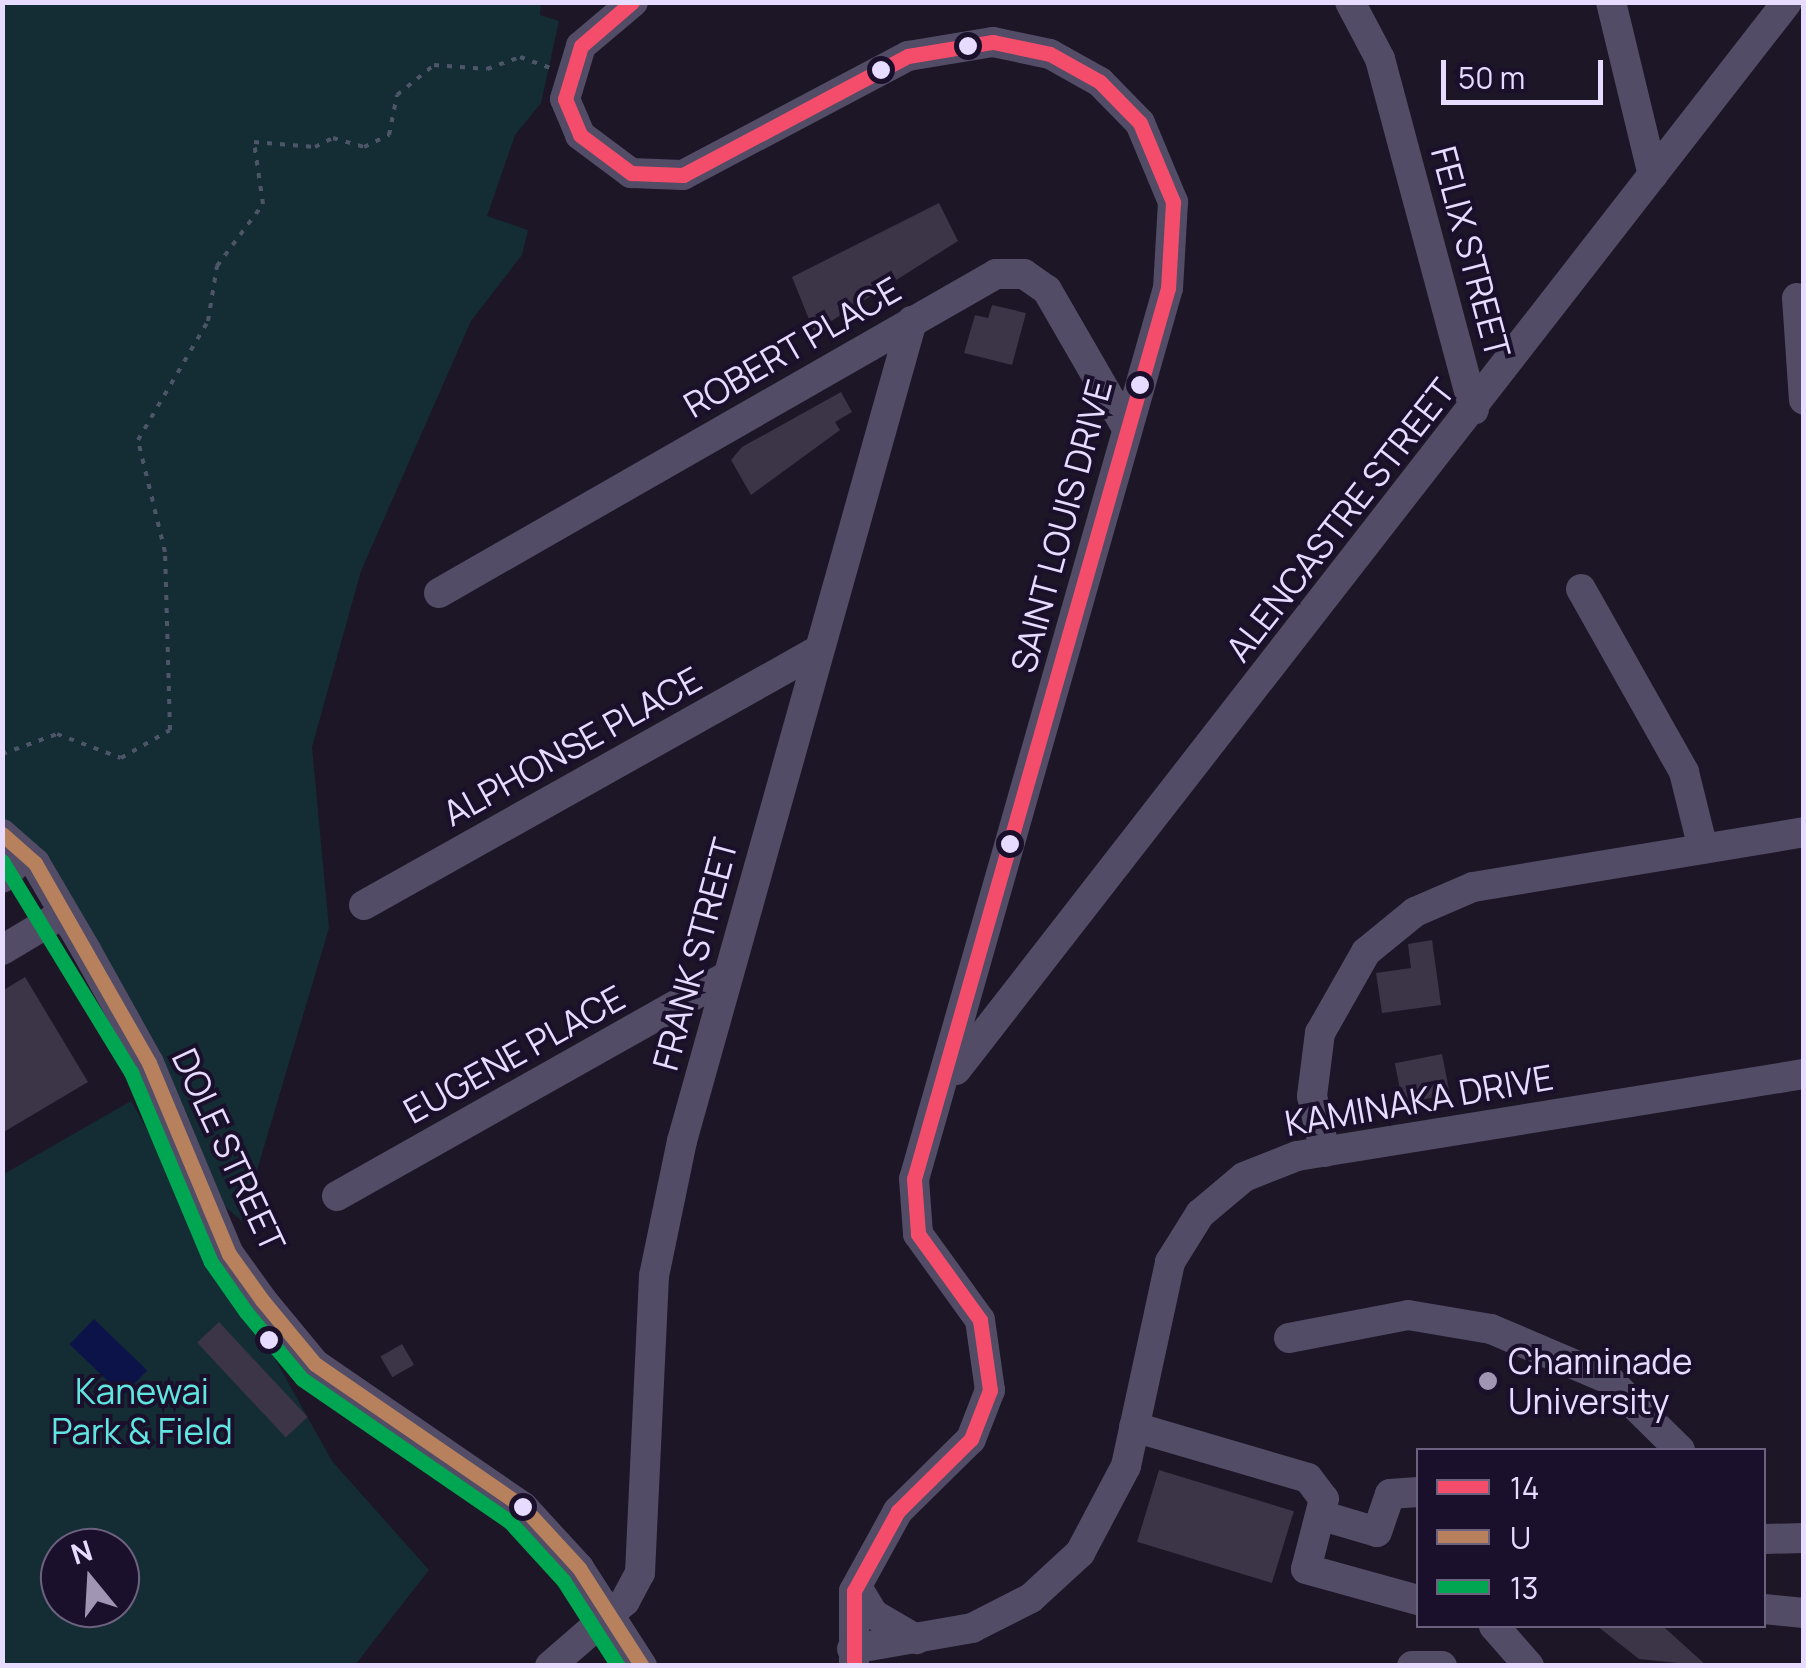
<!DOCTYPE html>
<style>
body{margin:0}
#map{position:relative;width:1806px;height:1668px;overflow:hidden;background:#1c1626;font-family:Manrope,sans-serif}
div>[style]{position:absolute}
.green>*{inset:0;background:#142c34}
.water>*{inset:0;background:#0b1349;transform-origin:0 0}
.building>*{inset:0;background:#3c3447;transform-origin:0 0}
.path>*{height:4px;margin-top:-2px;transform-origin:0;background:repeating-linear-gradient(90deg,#4d5668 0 5px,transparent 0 13px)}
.minor>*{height:30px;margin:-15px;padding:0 15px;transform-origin:15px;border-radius:15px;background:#524c66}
.bus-1>*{height:15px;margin:-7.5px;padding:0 7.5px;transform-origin:7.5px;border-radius:7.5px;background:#f44d6c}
.bus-2>*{height:15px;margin:-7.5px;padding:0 7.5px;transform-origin:7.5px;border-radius:7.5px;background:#b6815c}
.bus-3>*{height:15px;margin:-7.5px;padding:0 7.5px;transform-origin:7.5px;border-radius:7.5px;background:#00a651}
.dots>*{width:28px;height:28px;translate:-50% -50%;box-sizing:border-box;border:5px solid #1b102c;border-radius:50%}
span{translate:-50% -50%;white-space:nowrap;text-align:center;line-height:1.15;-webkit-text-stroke:8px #1b102c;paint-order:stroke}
.street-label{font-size:35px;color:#e7dbff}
.poi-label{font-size:35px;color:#e7dbff}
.left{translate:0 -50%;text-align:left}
.park-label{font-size:35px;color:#61e5e0}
.frame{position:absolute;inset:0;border:5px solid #e7dbff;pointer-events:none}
.legend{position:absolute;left:1416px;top:1448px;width:350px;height:180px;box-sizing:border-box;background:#1b102c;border:2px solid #6d6180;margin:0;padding:12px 18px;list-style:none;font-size:30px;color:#e7dbff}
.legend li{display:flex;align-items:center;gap:20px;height:50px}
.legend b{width:50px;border:2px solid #6d6180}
.north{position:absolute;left:40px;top:1528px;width:100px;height:100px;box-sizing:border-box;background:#1b102c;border:2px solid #6d6180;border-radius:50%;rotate:342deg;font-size:28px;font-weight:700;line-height:40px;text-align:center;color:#e7dbff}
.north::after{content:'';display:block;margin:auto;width:35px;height:45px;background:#a096b3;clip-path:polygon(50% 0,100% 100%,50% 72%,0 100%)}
.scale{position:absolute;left:1441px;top:60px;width:162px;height:45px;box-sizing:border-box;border:5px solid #e7dbff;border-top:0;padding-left:12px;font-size:30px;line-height:35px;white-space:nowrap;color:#e7dbff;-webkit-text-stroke:8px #1b102c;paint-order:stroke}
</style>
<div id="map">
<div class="green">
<div style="clip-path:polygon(541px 2px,540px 15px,559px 21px,541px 103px,515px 135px,487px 216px,528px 230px,522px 255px,471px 321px,361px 571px,312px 747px,329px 928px,242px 1221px,195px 1181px,149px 1063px,3px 834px,2px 3px)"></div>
<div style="clip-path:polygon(evenodd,131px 1101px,332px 1461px,429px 1570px,355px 1665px,3px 1665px,2px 1175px,131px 1101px,60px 1548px,120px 1548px,120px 1608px,60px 1608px,60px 1548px)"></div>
</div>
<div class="water">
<div style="left:94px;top:1319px;width:74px;height:35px;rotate:44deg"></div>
</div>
<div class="building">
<div style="clip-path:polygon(939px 203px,958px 241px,814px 332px,792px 277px)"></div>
<div style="clip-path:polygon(992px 305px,1026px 313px,1012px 365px,964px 353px,975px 315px,988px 318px)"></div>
<div style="clip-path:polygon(841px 392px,852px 412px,835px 422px,840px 430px,751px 495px,731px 460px,742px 447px)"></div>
<div style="clip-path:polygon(1432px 940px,1441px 1005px,1382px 1013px,1376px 973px,1411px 968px,1408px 944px)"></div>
<div style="clip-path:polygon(25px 977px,88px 1082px,2px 1133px,2px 991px)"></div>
<div style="left:1442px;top:1054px;width:41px;height:48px;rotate:79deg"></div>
<div style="left:219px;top:1322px;width:130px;height:30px;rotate:47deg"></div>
<div style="left:402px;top:1344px;width:24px;height:25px;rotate:60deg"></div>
<div style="left:1159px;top:1470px;width:141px;height:75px;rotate:17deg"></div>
<div style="clip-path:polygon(1597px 1626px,1665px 1628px,1707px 1666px,1639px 1659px)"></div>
</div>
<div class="path">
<div style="left:2px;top:754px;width:59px;rotate:-20deg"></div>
<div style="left:57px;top:734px;width:68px;rotate:20.6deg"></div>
<div style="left:121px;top:758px;width:56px;rotate:-29.7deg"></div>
<div style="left:170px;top:730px;width:178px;rotate:-91.6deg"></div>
<div style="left:165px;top:552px;width:115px;rotate:-103.6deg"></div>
<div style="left:138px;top:440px;width:138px;rotate:-59.5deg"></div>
<div style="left:208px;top:321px;width:56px;rotate:-80.7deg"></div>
<div style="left:217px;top:266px;width:77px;rotate:-53.4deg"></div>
<div style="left:263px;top:204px;width:63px;rotate:-98.3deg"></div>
<div style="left:254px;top:142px;width:61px;rotate:4.7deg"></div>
<div style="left:315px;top:147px;width:20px;rotate:-27deg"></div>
<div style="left:333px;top:138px;width:32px;rotate:16deg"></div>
<div style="left:364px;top:147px;width:28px;rotate:-26deg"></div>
<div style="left:389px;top:135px;width:41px;rotate:-78.7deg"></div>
<div style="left:397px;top:95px;width:48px;rotate:-39deg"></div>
<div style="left:434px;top:65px;width:53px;rotate:4.3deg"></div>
<div style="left:487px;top:69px;width:35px;rotate:-20deg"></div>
<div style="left:520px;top:57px;width:32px;rotate:20deg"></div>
</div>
<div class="minor">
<div style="left:633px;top:2px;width:68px;rotate:139.8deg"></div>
<div style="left:581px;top:46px;width:55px;rotate:106.8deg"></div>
<div style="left:565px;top:99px;width:39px;rotate:67deg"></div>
<div style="left:580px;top:135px;width:64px;rotate:36.7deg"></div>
<div style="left:631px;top:173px;width:52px;rotate:2.2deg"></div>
<div style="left:683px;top:175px;width:255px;rotate:-27.9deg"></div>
<div style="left:908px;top:56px;width:86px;rotate:-9.4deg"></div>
<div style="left:993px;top:42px;width:58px;rotate:11.9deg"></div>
<div style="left:1050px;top:54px;width:57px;rotate:29.2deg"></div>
<div style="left:1100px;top:82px;width:57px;rotate:45.7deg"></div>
<div style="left:1140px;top:123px;width:86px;rotate:67.3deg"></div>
<div style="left:1173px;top:202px;width:86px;rotate:93.3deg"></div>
<div style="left:1168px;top:288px;width:926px;rotate:105.91deg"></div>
<div style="left:914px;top:1179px;width:55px;rotate:85.8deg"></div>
<div style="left:918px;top:1234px;width:106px;rotate:54.2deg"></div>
<div style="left:980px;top:1320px;width:71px;rotate:81.9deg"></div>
<div style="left:990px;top:1390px;width:53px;rotate:111.2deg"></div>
<div style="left:971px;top:1439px;width:103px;rotate:135.4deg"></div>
<div style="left:898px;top:1511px;width:91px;rotate:118.8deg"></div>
<div style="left:854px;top:1591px;width:75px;rotate:90deg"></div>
<div style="left:1350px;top:2px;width:64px;rotate:62.2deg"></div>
<div style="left:1380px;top:59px;width:363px;rotate:75deg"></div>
<div style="left:1611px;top:2px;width:178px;rotate:76.4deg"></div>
<div style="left:1797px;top:298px;width:102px;rotate:86.1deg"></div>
<div style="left:1581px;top:589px;width:210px;rotate:60.6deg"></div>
<div style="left:1684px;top:772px;width:79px;rotate:76.1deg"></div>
<div style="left:439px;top:593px;width:642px;rotate:-29.8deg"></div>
<div style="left:996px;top:274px;width:28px"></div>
<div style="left:1024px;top:274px;width:28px;rotate:35deg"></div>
<div style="left:1047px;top:290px;width:158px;rotate:60deg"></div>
<div style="left:2px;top:834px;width:44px;rotate:41.3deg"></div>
<div style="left:35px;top:863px;width:101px;rotate:59.6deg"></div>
<div style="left:86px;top:950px;width:129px;rotate:60.9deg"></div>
<div style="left:149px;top:1063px;width:207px;rotate:67.3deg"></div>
<div style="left:229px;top:1254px;width:57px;rotate:54.3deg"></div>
<div style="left:262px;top:1300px;width:83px;rotate:50.4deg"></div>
<div style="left:315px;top:1364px;width:252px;rotate:34.5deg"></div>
<div style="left:523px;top:1507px;width:83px;rotate:47.4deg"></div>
<div style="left:579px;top:1568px;width:117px;rotate:57.3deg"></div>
<div style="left:2px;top:878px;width:33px;rotate:-45deg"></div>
<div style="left:364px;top:905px;width:519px;rotate:-29.28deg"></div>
<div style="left:2px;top:950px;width:72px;rotate:-30.8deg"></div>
<div style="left:956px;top:1070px;width:1353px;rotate:-52.11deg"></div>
<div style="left:1325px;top:1152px;width:57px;rotate:-103.1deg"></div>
<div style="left:1312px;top:1096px;width:64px;rotate:-82.8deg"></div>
<div style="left:1320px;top:1033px;width:93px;rotate:-60.4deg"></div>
<div style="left:1366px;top:952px;width:63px;rotate:-39.2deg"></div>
<div style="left:1415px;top:912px;width:63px;rotate:-23.3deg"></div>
<div style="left:1473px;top:887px;width:336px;rotate:-9.4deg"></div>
<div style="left:337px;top:1196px;width:449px;rotate:-29.4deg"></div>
<div style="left:1289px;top:1338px;width:121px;rotate:-10.9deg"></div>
<div style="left:1408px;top:1315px;width:84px;rotate:9.6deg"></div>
<div style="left:1491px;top:1329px;width:127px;rotate:23.1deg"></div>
<div style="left:1608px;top:1379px;width:101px;rotate:44.6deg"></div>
<div style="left:1134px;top:1427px;width:181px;rotate:16.3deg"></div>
<div style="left:1308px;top:1478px;width:26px;rotate:53deg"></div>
<div style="left:1324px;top:1499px;width:72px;rotate:104.4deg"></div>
<div style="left:1306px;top:1569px;width:116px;rotate:15.5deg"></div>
<div style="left:1323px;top:1516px;width:56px;rotate:16.5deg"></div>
<div style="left:1377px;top:1532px;width:40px;rotate:-71.1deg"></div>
<div style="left:1390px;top:1494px;width:28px;rotate:-4deg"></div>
<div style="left:1764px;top:1539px;width:40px;rotate:-1.4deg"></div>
<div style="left:857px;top:1587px;width:31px;rotate:59deg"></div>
<div style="left:873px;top:1614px;width:50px;rotate:30.2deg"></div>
<div style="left:1764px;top:1609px;width:40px;rotate:5.7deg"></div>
<div style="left:1494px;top:1626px;width:53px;rotate:48.8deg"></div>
<div style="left:852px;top:1649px;width:122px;rotate:-9.9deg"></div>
<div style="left:972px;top:1628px;width:66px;rotate:-27deg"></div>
<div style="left:1031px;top:1598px;width:67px;rotate:-42.6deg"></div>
<div style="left:1080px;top:1553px;width:98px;rotate:-62.1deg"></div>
<div style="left:1126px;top:1466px;width:209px;rotate:-77.8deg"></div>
<div style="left:1170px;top:1262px;width:57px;rotate:-58deg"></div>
<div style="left:1200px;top:1214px;width:57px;rotate:-40.1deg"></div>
<div style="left:1244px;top:1177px;width:57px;rotate:-21.6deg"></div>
<div style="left:1297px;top:1156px;width:514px;rotate:-9.19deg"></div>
<div style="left:550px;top:1666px;width:99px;rotate:-40.9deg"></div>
<div style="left:625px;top:1601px;width:32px;rotate:-62deg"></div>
<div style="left:640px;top:1573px;width:297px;rotate:-87.3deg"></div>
<div style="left:654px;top:1276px;width:138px;rotate:-78.3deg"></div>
<div style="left:682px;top:1141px;width:852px;rotate:-74.33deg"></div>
<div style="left:1412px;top:1666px;width:30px"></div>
</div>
<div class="bus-1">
<div style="left:632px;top:2px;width:67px;rotate:139.2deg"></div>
<div style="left:581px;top:46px;width:55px;rotate:106.8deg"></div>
<div style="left:565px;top:99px;width:39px;rotate:67deg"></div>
<div style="left:580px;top:135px;width:64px;rotate:36.7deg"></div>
<div style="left:631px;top:173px;width:52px;rotate:2.2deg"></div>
<div style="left:683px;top:175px;width:255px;rotate:-27.9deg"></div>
<div style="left:908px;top:56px;width:86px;rotate:-9.4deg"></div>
<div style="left:993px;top:42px;width:58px;rotate:11.9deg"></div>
<div style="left:1050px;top:54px;width:57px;rotate:29.2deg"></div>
<div style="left:1100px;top:82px;width:57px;rotate:45.7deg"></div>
<div style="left:1140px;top:123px;width:86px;rotate:67.3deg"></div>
<div style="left:1173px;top:202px;width:86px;rotate:93.3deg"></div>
<div style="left:1168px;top:288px;width:926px;rotate:105.91deg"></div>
<div style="left:914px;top:1179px;width:55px;rotate:85.8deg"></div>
<div style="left:918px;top:1234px;width:106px;rotate:54.2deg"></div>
<div style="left:980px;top:1320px;width:71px;rotate:81.9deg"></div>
<div style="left:990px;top:1390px;width:53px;rotate:111.2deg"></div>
<div style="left:971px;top:1439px;width:103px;rotate:135.4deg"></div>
<div style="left:898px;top:1511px;width:91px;rotate:118.8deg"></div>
<div style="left:854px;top:1591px;width:75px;rotate:90deg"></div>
</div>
<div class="bus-2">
<div style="left:2px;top:834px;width:44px;rotate:41.3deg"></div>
<div style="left:35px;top:863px;width:230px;rotate:60.3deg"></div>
<div style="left:149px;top:1063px;width:207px;rotate:67.3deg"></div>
<div style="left:229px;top:1254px;width:57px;rotate:54.3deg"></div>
<div style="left:262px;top:1300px;width:83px;rotate:50.4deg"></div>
<div style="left:315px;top:1364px;width:252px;rotate:34.5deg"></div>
<div style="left:523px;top:1507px;width:83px;rotate:47.4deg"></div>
<div style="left:579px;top:1568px;width:117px;rotate:57.3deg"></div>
</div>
<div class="bus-3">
<div style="left:2px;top:861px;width:247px;rotate:58.6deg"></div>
<div style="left:131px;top:1072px;width:206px;rotate:67.2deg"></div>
<div style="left:211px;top:1262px;width:61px;rotate:55deg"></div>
<div style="left:246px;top:1312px;width:87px;rotate:50.1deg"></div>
<div style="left:302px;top:1379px;width:252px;rotate:34.5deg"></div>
<div style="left:510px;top:1522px;width:79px;rotate:47.6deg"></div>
<div style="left:563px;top:1580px;width:102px;rotate:57.4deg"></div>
</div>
<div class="dots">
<div style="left:968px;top:46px;background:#e7dbff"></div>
<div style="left:881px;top:70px;background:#e7dbff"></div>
<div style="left:1140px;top:385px;background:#e7dbff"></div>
<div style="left:1010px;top:844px;background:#e7dbff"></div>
<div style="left:269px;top:1340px;background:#e7dbff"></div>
<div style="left:1488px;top:1381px;background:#a096b3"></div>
<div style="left:523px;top:1507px;background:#e7dbff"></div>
</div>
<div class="street-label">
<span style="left:1471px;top:252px;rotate:75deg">FELIX STREET</span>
<span style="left:792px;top:347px;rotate:-30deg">ROBERT PLACE</span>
<span style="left:1340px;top:520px;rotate:-52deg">ALENCASTRE STREET</span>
<span style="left:1061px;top:526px;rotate:-75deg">SAINT LOUIS DRIVE</span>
<span style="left:572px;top:746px;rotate:-29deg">ALPHONSE PLACE</span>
<span style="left:695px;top:954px;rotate:-75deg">FRANK STREET</span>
<span style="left:514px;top:1054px;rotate:-29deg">EUGENE PLACE</span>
<span style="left:1419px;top:1100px;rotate:-10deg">KAMINAKA DRIVE</span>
<span style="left:229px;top:1150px;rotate:65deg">DOLE STREET</span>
</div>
<div class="poi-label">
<span class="left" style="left:1508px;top:1381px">Chaminade<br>University</span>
</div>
<div class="park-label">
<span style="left:142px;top:1411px">Kanewai<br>Park &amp; Field</span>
</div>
<div class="frame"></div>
<ul class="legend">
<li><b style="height:12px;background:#f44d6c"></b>14</li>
<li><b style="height:12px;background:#b6815c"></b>U</li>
<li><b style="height:12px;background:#00a651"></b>13</li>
</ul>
<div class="north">N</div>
<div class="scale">50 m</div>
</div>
